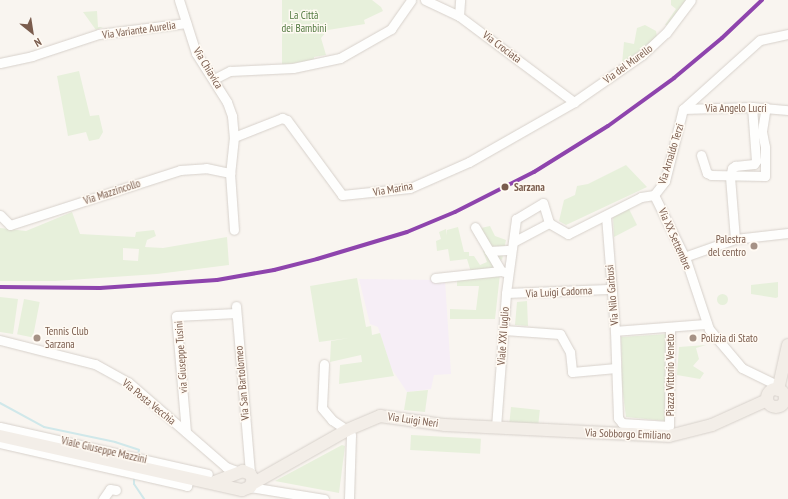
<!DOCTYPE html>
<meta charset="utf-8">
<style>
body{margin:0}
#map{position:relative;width:788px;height:499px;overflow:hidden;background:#f9f5f0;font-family:"PT Sans Narrow",sans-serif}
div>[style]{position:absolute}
.education>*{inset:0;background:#f6eef6}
.green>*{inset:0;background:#e7f0db;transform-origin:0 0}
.round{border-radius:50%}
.stream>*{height:2px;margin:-1px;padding:0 1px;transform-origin:1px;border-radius:1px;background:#d0e8ea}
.roads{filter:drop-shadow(0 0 1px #d7d1cb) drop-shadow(0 0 1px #d7d1cb)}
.minor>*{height:9px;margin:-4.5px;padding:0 4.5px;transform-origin:4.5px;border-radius:4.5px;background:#fefefd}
.major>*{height:12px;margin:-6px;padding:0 6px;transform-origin:6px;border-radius:6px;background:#f3eee8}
.major>.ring{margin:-6px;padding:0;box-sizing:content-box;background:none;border:12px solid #f3eee8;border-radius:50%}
.rail-1>*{height:4px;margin:-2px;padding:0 2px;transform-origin:2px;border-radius:2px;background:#8e44ad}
.dots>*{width:11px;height:11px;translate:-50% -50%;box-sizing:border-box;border:2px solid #fffaf3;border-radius:50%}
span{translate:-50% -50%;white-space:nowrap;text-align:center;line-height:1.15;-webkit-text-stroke:3px #fffaf3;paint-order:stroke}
.park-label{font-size:11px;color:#537a41}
.street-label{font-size:11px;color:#7a5c4d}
.stop-label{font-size:11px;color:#7a5c4d;font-weight:700}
.left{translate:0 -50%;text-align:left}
.poi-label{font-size:11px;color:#7a5c4d}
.right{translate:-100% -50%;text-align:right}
.north{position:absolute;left:12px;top:12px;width:40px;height:40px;-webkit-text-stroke:3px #fffaf3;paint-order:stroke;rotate:150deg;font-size:11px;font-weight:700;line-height:16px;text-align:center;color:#7a5c4d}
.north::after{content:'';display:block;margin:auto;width:14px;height:18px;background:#7a5c4d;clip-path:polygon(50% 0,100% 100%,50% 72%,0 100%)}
</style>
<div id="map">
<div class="education">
<div style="clip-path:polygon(359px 279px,445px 280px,451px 374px,434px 375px,431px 389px,407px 392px,391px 368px,378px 327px,370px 324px)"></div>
</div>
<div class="green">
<div style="clip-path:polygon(282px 0,372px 0,381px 7px,383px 11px,364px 20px,365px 24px,328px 30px,321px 38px,326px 55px,314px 57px,314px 60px,282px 65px)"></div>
<div style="clip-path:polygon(671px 0,686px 0,667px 25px,665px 25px,676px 9px,671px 5px)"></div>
<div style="clip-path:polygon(97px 11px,98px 27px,103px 27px,96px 30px,83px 12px)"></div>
<div style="clip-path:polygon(645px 25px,656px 31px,657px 37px,622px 64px,624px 42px,634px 44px,637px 28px)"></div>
<div style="clip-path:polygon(79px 71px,90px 116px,99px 115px,103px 132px,99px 139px,89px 141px,86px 132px,68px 136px,57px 76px)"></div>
<div style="clip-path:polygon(626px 165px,647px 187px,566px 225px,559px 221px,564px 200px,575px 195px,577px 186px,588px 184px)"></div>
<div style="clip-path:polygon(628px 207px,637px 225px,614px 237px,613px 216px)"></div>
<div style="clip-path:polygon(evenodd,72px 212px,80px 234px,135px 237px,136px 232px,154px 230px,156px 236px,147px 240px,145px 247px,163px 248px,227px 237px,229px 265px,157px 274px,55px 281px,0 281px,0 228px,26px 231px,72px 212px,123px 248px,139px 249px,138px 261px,123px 260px,123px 248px)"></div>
<div style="clip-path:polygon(490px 226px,495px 236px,506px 240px,502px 260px,496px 258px,481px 228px)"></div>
<div style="clip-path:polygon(458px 227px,464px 252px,469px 252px,469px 256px,474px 256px,480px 265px,487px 262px,483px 251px,485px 250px,495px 268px,471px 272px,467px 259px,450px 261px,448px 249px,437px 251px,436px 241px,441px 239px,439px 232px,446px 229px,447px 235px,447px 230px)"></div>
<div style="clip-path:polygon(500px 274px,495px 319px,450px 319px,450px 309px,476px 310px,479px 286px,457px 286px,457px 280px)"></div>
<div style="clip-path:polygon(357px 278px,366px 327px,371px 326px,372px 335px,380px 333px,394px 376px,339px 384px,340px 365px,362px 362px,361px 355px,330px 362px,331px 341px,349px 338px,319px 342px,310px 286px)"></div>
<div style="clip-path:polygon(778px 282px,778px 297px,776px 298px,751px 294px,751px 285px)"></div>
<div class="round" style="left:716.5px;top:293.5px;width:11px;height:11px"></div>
<div style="clip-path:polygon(0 297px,18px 299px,13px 334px,0 332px)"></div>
<div style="left:24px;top:299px;width:16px;height:36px;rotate:11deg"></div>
<div style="clip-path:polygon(527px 301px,528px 326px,515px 325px,517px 302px)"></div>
<div style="clip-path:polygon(668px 334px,665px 421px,626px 417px,620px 369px,622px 364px,621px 337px)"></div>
<div style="clip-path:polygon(706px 345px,696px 348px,699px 359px,693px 366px,704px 373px,700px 379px,677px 375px,679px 347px)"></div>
<div style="clip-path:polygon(428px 390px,425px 412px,404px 410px,407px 392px)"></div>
<div style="left:511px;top:407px;width:29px;height:17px;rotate:6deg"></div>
<div style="left:411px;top:435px;width:70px;height:15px;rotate:3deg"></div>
<div style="clip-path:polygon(342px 445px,345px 446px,339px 493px,275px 481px)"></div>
</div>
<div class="stream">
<div style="left:0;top:403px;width:50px;rotate:28.6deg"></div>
<div style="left:44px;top:427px;width:73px;rotate:11.9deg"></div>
<div style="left:115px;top:442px;width:25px;rotate:18deg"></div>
<div style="left:139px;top:450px;width:5px;rotate:101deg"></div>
<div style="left:134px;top:477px;width:7px;rotate:90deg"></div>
<div style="left:134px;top:484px;width:18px;rotate:56deg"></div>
</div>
<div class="roads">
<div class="minor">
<div style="left:179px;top:0;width:56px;rotate:72.2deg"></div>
<div style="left:196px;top:53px;width:58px;rotate:57.7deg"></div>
<div style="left:227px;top:102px;width:15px;rotate:70deg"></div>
<div style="left:232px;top:116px;width:21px;rotate:85deg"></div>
<div style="left:234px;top:137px;width:36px;rotate:96deg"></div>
<div style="left:230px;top:173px;width:57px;rotate:86deg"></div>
<div style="left:425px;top:0;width:38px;rotate:25deg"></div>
<div style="left:459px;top:16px;width:144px;rotate:36.8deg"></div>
<div style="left:459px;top:16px;width:16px;rotate:-86deg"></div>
<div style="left:0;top:63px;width:33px;rotate:-12deg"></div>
<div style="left:32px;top:56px;width:71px;rotate:-18.2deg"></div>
<div style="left:99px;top:34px;width:88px;rotate:-7.2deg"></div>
<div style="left:214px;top:79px;width:18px;rotate:-27deg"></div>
<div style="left:230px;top:71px;width:63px;rotate:-2.7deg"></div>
<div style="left:293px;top:68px;width:48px;rotate:-12deg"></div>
<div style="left:340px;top:58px;width:59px;rotate:-29.6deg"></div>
<div style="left:391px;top:29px;width:35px;rotate:-55deg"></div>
<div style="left:683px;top:109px;width:103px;rotate:-41.9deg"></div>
<div style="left:760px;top:40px;width:29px;rotate:-12deg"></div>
<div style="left:683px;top:109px;width:69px;rotate:-1.7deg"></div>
<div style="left:752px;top:107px;width:36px;rotate:5deg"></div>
<div style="left:234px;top:137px;width:52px;rotate:-21.6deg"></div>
<div style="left:282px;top:118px;width:5px;rotate:22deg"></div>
<div style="left:287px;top:120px;width:93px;rotate:53.7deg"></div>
<div style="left:342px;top:195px;width:68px;rotate:-5.9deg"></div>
<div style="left:410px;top:188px;width:64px;rotate:-23.8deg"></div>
<div style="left:469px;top:162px;width:121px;rotate:-29.7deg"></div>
<div style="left:574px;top:102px;width:83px;rotate:-34.7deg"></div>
<div style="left:642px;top:55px;width:33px;rotate:-43deg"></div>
<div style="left:666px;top:33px;width:41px;rotate:-52.9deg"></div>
<div style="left:701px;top:155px;width:19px;rotate:72deg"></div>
<div style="left:707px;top:173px;width:4px;rotate:27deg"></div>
<div style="left:711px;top:175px;width:54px;rotate:1.1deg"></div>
<div style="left:765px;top:176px;width:29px;rotate:-90deg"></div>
<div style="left:765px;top:147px;width:16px;rotate:-101deg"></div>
<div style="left:762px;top:131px;width:24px;rotate:-81deg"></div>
<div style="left:654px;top:195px;width:18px;rotate:-52deg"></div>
<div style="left:665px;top:181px;width:74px;rotate:-76deg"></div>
<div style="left:0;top:215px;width:14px;rotate:45deg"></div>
<div style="left:10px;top:225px;width:179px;rotate:-17.9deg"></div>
<div style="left:180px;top:170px;width:26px;rotate:-4deg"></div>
<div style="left:206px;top:168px;width:25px;rotate:12deg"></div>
<div style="left:606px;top:216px;width:115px;rotate:85.5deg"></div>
<div style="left:615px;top:331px;width:87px;rotate:88deg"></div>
<div style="left:618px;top:418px;width:6px;rotate:51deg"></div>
<div style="left:622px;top:423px;width:47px;rotate:3.7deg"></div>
<div style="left:669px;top:426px;width:98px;rotate:-89.4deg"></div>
<div style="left:549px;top:223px;width:22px;rotate:30deg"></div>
<div style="left:568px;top:234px;width:82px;rotate:-26.9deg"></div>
<div style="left:641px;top:197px;width:13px;rotate:-9deg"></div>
<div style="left:654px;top:195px;width:72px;rotate:63.8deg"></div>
<div style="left:686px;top:260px;width:73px;rotate:71.6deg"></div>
<div style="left:709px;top:329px;width:51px;rotate:49.8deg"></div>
<div style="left:742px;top:368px;width:34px;rotate:26deg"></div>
<div style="left:773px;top:383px;width:6px;rotate:72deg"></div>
<div style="left:475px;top:227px;width:51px;rotate:59.4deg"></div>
<div style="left:735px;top:239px;width:62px;rotate:-94.6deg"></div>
<div style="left:730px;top:177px;width:9px;rotate:-77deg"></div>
<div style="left:732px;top:168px;width:4px;rotate:-34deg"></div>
<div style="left:735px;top:166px;width:19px;rotate:-6deg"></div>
<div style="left:754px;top:164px;width:4px;rotate:-56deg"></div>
<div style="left:756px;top:161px;width:54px;rotate:-94.2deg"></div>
<div style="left:513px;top:242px;width:41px;rotate:-27.8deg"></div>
<div style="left:489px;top:251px;width:18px;rotate:-3deg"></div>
<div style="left:684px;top:257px;width:54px;rotate:-19.4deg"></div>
<div style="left:735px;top:239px;width:53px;rotate:-6.5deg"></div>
<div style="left:435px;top:278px;width:66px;rotate:-6.1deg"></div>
<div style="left:501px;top:271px;width:7px;rotate:16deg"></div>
<div style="left:506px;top:293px;width:102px;rotate:-2.2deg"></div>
<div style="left:608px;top:289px;width:4px;rotate:27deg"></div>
<div style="left:236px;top:306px;width:169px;rotate:85.2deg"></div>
<div style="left:504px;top:330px;width:56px;rotate:4.1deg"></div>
<div style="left:560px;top:334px;width:21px;rotate:61deg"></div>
<div style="left:570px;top:352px;width:20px;rotate:84deg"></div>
<div style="left:572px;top:372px;width:44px;rotate:-5.2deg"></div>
<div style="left:615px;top:331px;width:92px;rotate:-4.4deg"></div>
<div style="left:0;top:340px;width:98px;rotate:14.2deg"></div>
<div style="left:95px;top:364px;width:38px;rotate:29deg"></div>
<div style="left:128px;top:382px;width:130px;rotate:40.9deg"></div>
<div style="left:226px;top:467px;width:15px;rotate:20deg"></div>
<div style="left:324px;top:364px;width:44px;rotate:92.6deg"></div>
<div style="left:322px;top:408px;width:16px;rotate:50deg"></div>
<div style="left:332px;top:420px;width:18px;rotate:34deg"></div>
<div style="left:347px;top:430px;width:6px;rotate:51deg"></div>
<div style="left:351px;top:435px;width:64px;rotate:91.8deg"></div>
<div style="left:784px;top:396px;width:5px;rotate:37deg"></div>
<div style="left:0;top:427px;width:213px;rotate:12.7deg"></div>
<div style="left:496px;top:427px;width:134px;rotate:-85.7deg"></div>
<div style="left:506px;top:293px;width:75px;rotate:-82.3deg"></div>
<div style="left:516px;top:219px;width:31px;rotate:-31deg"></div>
<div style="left:543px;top:203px;width:21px;rotate:73deg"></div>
<div style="left:186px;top:432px;width:116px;rotate:-94.9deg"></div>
<div style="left:176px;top:316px;width:60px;rotate:-2.9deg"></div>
<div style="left:0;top:443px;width:192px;rotate:12.9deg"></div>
<div style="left:187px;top:486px;width:13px;rotate:-77deg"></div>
<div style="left:250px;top:487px;width:75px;rotate:9.2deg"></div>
<div style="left:103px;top:499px;width:12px;rotate:-55deg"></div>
<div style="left:110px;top:489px;width:6px;rotate:9deg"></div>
</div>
<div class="major">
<div class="ring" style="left:767px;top:389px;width:6px;height:6px"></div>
<div style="left:778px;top:390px;width:46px;rotate:-77.5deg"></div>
<div style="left:0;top:436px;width:248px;rotate:12.6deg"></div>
<div style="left:242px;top:490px;width:9px;rotate:-21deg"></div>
<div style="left:250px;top:487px;width:9px;rotate:-69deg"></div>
<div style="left:253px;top:479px;width:6px;rotate:-121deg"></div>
<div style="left:250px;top:474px;width:8px;rotate:-157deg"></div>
<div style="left:243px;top:471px;width:33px;rotate:159deg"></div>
<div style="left:252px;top:484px;width:109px;rotate:-29.6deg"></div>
<div style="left:347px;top:430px;width:36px;rotate:-23deg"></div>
<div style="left:380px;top:416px;width:66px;rotate:7.9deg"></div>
<div style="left:445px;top:425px;width:224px;rotate:2.8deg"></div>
<div style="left:669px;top:436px;width:44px;rotate:-14.3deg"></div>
<div style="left:712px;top:425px;width:60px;rotate:-24.4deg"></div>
</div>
</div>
<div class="rail-1">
<div style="left:0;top:287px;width:100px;rotate:0.6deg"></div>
<div style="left:100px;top:288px;width:117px;rotate:-3.9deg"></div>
<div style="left:217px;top:280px;width:58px;rotate:-10deg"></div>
<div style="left:274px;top:270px;width:44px;rotate:-14.3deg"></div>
<div style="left:317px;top:259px;width:94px;rotate:-16.7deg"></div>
<div style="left:407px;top:232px;width:52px;rotate:-22.6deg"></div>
<div style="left:455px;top:212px;width:89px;rotate:-26.9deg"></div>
<div style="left:534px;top:172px;width:87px;rotate:-31.9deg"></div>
<div style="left:608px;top:126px;width:82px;rotate:-36deg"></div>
<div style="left:674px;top:78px;width:62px;rotate:-39.8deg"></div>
<div style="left:722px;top:38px;width:55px;rotate:-43.5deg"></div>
</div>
<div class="dots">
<div style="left:505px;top:187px;background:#7a5c4d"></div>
<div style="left:754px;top:246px;background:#a69286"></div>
<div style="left:37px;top:338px;background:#a69286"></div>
<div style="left:693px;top:338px;background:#a69286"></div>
</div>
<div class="park-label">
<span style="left:304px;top:22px">La Città<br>dei Bambini</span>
</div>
<div class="street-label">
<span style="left:139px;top:30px;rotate:-8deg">Via Variante Aurelia</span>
<span style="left:502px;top:47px;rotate:37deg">Via Crociata</span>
<span style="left:628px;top:64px;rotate:-36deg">Via del Murello</span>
<span style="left:208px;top:68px;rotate:59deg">Via Chiavica</span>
<span style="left:736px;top:108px">Via Angelo Lucri</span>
<span style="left:671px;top:154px;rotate:-73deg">Via Arnaldo Terzi</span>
<span style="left:393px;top:189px;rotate:-10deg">Via Marina</span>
<span style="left:112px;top:192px;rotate:-18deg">Via Mazzincollo</span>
<span style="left:675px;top:239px;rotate:66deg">Via XX Settembre</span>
<span style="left:559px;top:292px;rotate:-3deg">Via Luigi Cadorna</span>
<span style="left:612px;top:295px;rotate:-95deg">Via Nilo Garbusi</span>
<span style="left:503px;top:336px;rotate:-86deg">Viale XXI luglio</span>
<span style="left:181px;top:357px;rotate:-94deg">via Giuseppe Tusini</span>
<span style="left:670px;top:375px;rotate:-90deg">Piazza Vittorio Veneto</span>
<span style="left:242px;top:383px;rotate:-95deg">Via San Bartolomeo</span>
<span style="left:149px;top:402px;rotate:39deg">Via Posta Vecchia</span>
<span style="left:413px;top:420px;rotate:8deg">Via Luigi Neri</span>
<span style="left:628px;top:434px;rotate:2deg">Via Sobborgo Emiliano</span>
<span style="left:104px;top:450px;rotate:13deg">Viale Giuseppe Mazzini</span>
</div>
<div class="stop-label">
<span class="left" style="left:514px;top:187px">Sarzana</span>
</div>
<div class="poi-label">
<span class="right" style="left:746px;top:246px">Palestra<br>del centro</span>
<span class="left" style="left:45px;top:338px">Tennis Club<br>Sarzana</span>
<span class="left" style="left:701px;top:338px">Polizia di Stato</span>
</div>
<div class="north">N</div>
</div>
